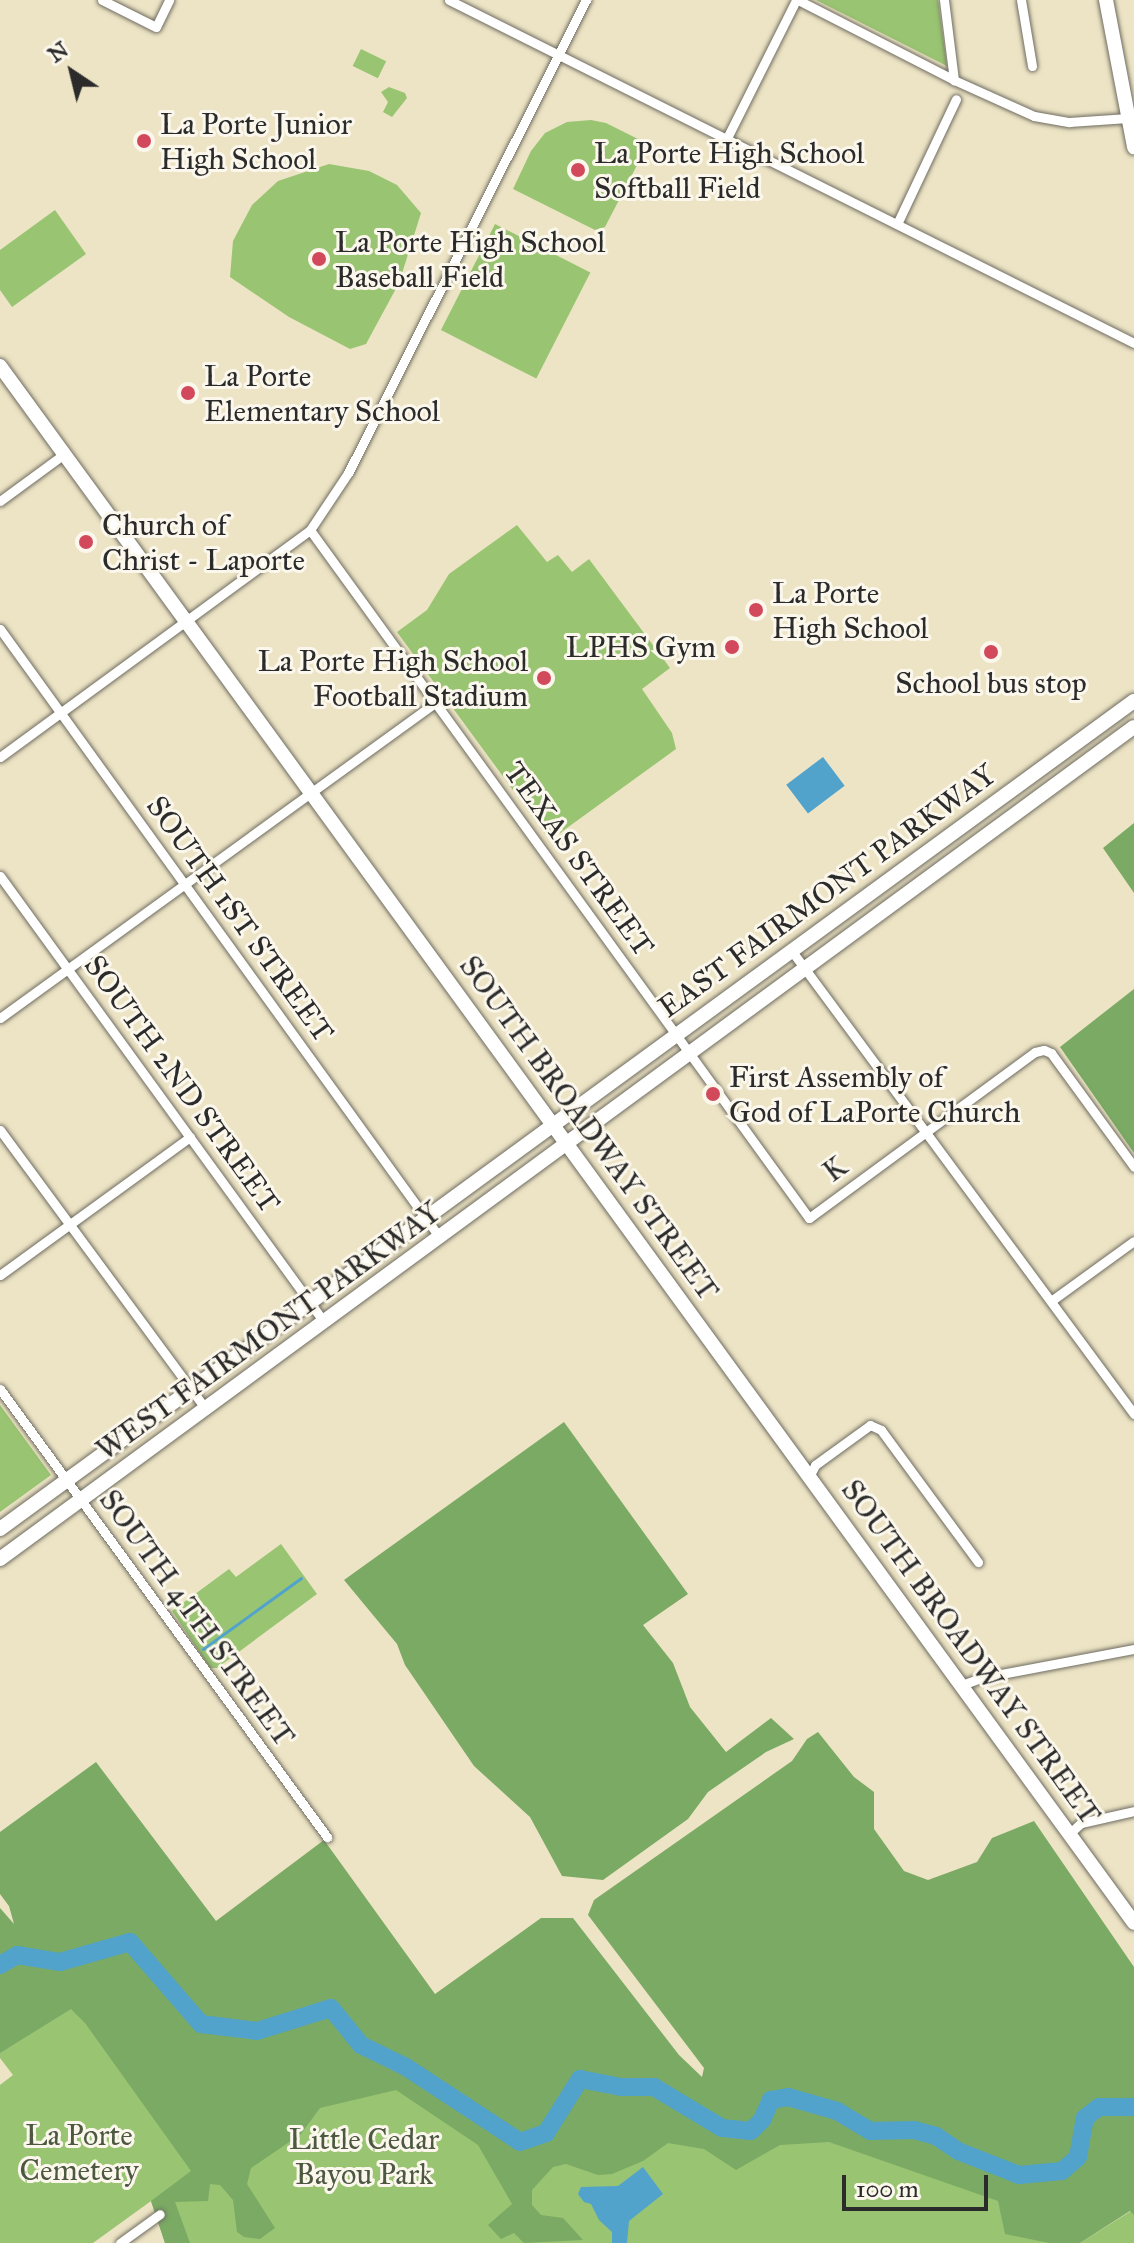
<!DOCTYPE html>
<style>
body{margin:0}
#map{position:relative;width:1134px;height:2243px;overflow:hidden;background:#ede4c5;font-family:"IM FELL Great Primer",serif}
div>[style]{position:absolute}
.green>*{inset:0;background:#99c472;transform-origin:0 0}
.forest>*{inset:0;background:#7aaa64}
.water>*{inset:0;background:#51a3cc;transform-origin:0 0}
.stream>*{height:3px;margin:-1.5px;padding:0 1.5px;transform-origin:1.5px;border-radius:1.5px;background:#51a3cc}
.river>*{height:18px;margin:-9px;padding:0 9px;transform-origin:9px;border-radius:9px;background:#51a3cc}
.roads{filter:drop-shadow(0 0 2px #6f6c61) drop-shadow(0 0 2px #6f6c61)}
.street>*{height:9px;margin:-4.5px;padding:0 4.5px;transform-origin:4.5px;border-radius:4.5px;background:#fff}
.secondary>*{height:14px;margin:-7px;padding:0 7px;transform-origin:7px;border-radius:7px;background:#fff}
.dots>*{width:22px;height:22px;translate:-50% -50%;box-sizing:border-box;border:4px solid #fbf7ec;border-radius:50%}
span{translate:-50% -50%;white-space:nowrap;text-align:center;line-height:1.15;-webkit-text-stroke:6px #fbf7ec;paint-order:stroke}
.poi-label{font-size:30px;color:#2b2b2b}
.left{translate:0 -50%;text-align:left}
.right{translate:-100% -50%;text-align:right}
.street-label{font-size:30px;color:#2b2b2b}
.park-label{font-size:30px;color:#4c5940}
.north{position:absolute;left:32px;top:32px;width:80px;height:80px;-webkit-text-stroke:6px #fbf7ec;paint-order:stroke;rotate:325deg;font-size:22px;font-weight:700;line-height:32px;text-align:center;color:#2b2b2b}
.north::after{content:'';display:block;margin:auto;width:28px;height:36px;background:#2b2b2b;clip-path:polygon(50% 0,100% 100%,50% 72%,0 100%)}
.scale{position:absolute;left:842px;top:2175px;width:146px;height:36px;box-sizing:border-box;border:4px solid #2b2b2b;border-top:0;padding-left:10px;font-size:24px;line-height:28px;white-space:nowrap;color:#2b2b2b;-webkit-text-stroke:6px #fbf7ec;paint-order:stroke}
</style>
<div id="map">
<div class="green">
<div style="clip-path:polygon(816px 0,938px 0,947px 66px)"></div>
<div style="left:361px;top:49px;width:28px;height:19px;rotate:26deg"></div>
<div style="clip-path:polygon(389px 87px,405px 93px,407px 98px,392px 117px,383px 112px,388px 102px,381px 92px)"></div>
<div style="clip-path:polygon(591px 120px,606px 123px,648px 144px,605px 227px,595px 230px,513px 189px,531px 151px,545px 133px,567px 122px)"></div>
<div style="clip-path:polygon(329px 164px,369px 171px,397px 185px,421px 213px,399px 283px,366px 344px,350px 349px,289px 317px,230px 277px,233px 241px,252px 205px,278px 181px)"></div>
<div style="clip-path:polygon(55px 210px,86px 254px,12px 307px,0 290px,0 250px)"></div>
<div style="left:495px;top:224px;width:107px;height:119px;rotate:27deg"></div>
<div style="clip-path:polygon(517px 525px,547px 562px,558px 555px,572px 572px,589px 559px,670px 668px,642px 689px,672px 733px,676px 749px,560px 833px,555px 828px,546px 835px,397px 632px,427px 610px,449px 574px)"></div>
<div style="clip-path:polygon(0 1405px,51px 1475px,0 1512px)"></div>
<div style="clip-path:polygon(281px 1544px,317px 1594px,217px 1668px,210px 1668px,172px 1611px,229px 1569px,236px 1577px)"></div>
<div style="clip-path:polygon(79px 1984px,332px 2070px,914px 2130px,1069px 2243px,165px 2243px,151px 2201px,93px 2243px,0 2243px,0 2085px,13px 2075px,0 2058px,0 2041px)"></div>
<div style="clip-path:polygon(1131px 2211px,1134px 2212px,1134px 2243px,1080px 2243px)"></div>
</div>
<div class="forest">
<div style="clip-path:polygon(1134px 823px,1134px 893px,1103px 848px)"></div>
<div style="clip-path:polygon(1134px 989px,1134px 1153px,1060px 1047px)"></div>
<div style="clip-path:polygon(564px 1422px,688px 1594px,643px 1625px,673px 1663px,690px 1707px,726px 1752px,771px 1718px,794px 1739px,766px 1752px,708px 1792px,688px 1819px,603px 1880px,562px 1876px,530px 1817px,474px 1766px,405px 1665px,397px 1644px,344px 1580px)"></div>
<div style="clip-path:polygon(818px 1732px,854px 1777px,874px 1792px,874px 1829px,904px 1871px,928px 1880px,977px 1862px,992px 1838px,1034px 1821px,1134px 1967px,1134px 2215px,1130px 2211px,1080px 2243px,1049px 2243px,1005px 2234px,998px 2201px,829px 2142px,780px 2145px,736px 2170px,704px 2149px,668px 2143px,643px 2161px,612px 2174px,598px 2175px,566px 2164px,553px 2167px,532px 2190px,532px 2205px,541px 2215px,563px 2218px,583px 2240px,524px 2243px,514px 2233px,501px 2239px,488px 2225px,512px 2204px,478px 2145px,396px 2090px,320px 2108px,301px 2134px,251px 2168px,247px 2184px,275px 2228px,260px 2239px,244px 2237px,237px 2232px,233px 2200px,220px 2185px,210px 2184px,208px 2201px,175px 2202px,190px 2243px,165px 2243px,151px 2201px,191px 2171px,85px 2023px,71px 2009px,0 2053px,0 1908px,14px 1924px,9px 1906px,0 1894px,0 1832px,96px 1762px,216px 1921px,324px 1840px,435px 1994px,541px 1918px,573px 1918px,679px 2055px,702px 2077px,704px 2068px,588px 1915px,594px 1900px,792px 1761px,807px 1739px)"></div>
</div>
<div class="water">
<div style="left:823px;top:757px;width:36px;height:46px;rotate:53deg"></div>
<div style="clip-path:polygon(643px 2167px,663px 2194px,629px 2221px,627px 2243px,612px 2243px,612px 2232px,599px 2220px,591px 2204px,584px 2202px,578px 2194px,581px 2187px,618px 2186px)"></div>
</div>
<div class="stream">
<div style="left:203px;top:1649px;width:121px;rotate:-35.9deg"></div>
</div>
<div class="river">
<div style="left:0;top:1965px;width:20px;rotate:-30deg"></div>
<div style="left:17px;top:1955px;width:44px;rotate:9.2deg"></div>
<div style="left:60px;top:1962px;width:73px;rotate:-15.9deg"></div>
<div style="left:130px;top:1942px;width:108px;rotate:49.1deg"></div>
<div style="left:201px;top:2024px;width:56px;rotate:7.1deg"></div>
<div style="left:257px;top:2031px;width:77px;rotate:-17.3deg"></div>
<div style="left:331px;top:2008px;width:48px;rotate:51deg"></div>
<div style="left:361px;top:2045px;width:50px;rotate:26.1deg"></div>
<div style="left:406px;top:2067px;width:136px;rotate:33.3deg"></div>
<div style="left:520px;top:2142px;width:28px;rotate:-19deg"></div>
<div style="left:546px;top:2133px;width:64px;rotate:-57.8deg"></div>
<div style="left:580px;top:2079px;width:42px;rotate:11deg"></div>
<div style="left:621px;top:2087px;width:33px"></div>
<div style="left:654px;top:2087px;width:79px;rotate:31.1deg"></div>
<div style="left:722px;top:2128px;width:29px;rotate:6deg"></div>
<div style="left:751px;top:2131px;width:16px;rotate:-45deg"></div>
<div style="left:762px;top:2120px;width:22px;rotate:-66deg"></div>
<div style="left:771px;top:2100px;width:17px;rotate:-10deg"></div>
<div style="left:788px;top:2097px;width:51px;rotate:15.9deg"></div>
<div style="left:837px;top:2111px;width:39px;rotate:31deg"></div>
<div style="left:870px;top:2131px;width:44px;rotate:-1.3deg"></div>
<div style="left:914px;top:2130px;width:23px;rotate:15deg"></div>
<div style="left:936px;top:2136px;width:27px;rotate:34deg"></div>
<div style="left:958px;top:2151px;width:66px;rotate:21.5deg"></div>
<div style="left:1019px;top:2175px;width:43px;rotate:-5.3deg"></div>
<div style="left:1062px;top:2171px;width:21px;rotate:-41deg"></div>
<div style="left:1078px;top:2157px;width:40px;rotate:-80deg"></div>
<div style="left:1085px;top:2118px;width:18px;rotate:-38deg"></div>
<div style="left:1099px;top:2107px;width:35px"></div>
</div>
<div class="roads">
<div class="street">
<div style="left:102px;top:0;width:60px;rotate:26.6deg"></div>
<div style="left:156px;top:27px;width:30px;rotate:-64deg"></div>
<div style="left:449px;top:0;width:766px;rotate:26.6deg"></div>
<div style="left:798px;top:0;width:175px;rotate:27.1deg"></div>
<div style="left:954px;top:80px;width:88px;rotate:24.2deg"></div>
<div style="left:1034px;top:116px;width:36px;rotate:10deg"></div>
<div style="left:1069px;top:122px;width:59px;rotate:-3.9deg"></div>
<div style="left:944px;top:0;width:81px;rotate:82.9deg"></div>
<div style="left:1021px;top:0;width:67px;rotate:80.5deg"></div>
<div style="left:727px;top:138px;width:154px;rotate:-63.4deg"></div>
<div style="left:897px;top:224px;width:138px;rotate:-64.7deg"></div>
<div style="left:0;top:501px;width:79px;rotate:-36.3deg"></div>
<div style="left:310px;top:530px;width:850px;rotate:54.05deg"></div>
<div style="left:809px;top:1218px;width:280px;rotate:-36.3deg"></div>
<div style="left:1035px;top:1052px;width:9px;rotate:-13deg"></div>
<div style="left:1044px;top:1050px;width:8px;rotate:23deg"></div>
<div style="left:1051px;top:1053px;width:141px;rotate:53.9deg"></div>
<div style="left:0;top:629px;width:751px;rotate:54.15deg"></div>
<div style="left:0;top:757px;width:384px;rotate:-36.2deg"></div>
<div style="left:310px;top:530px;width:69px;rotate:-56.3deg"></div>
<div style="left:348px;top:473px;width:530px;rotate:-63.29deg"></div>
<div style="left:0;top:876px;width:551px;rotate:54deg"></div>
<div style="left:791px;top:950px;width:577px;rotate:53.53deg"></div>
<div style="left:0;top:1018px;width:538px;rotate:-35.93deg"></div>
<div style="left:0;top:1130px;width:345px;rotate:53.6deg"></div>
<div style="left:0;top:1275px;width:235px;rotate:-36deg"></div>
<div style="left:1051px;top:1301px;width:102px;rotate:-35.9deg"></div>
<div style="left:0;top:1389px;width:555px;rotate:53.87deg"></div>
<div style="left:810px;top:1475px;width:11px;rotate:-63deg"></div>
<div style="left:815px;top:1465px;width:68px;rotate:-36deg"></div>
<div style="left:870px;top:1425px;width:12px;rotate:24deg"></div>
<div style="left:881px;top:1430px;width:164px;rotate:53.7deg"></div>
<div style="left:962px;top:1685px;width:19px;rotate:-21deg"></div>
<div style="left:980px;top:1678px;width:157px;rotate:-10.7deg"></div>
<div style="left:1069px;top:1834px;width:16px;rotate:-43deg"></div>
<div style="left:1081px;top:1823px;width:54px;rotate:-12.8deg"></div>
<div style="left:120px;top:2243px;width:49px;rotate:-35.9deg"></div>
</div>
<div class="secondary">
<div style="left:1106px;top:0;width:150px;rotate:79.2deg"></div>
<div style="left:0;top:366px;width:1926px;rotate:53.93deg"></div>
<div style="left:0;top:1529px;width:1404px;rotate:-36.14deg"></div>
<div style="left:0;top:1559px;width:1406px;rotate:-36.27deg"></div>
</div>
</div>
<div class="dots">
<div style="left:144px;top:141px;background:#d1495b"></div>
<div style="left:578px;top:170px;background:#d1495b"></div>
<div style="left:319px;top:259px;background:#d1495b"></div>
<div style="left:188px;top:393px;background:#d1495b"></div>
<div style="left:86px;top:542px;background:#d1495b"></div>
<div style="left:756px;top:610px;background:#d1495b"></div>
<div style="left:732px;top:647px;background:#d1495b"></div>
<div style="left:991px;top:652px;background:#d1495b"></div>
<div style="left:544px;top:678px;background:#d1495b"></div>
<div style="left:713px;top:1094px;background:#d1495b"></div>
</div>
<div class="poi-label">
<span class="left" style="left:160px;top:141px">La Porte Junior<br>High School</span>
<span class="left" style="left:594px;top:170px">La Porte High School<br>Softball Field</span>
<span class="left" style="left:335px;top:259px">La Porte High School<br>Baseball Field</span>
<span class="left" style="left:204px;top:393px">La Porte<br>Elementary School</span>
<span class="left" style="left:102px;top:542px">Church of<br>Christ - Laporte</span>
<span class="left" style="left:772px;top:610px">La Porte<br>High School</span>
<span class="right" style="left:716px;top:647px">LPHS Gym</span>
<span class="right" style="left:528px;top:678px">La Porte High School<br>Football Stadium</span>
<span style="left:991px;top:683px">School bus stop</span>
<span class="left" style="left:729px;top:1094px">First Assembly of<br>God of LaPorte Church</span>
</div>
<div class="street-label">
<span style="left:579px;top:859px;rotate:54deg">TEXAS STREET</span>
<span style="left:827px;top:891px;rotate:-36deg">EAST FAIRMONT PARKWAY</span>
<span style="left:240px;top:919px;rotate:54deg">SOUTH 1ST STREET</span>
<span style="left:182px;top:1084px;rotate:54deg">SOUTH 2ND STREET</span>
<span style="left:589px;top:1128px;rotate:54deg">SOUTH BROADWAY STREET</span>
<span style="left:835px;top:1169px;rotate:-36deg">K</span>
<span style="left:268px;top:1331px;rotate:-36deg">WEST FAIRMONT PARKWAY</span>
<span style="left:197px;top:1618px;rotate:54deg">SOUTH 4TH STREET</span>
<span style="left:971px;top:1652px;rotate:54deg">SOUTH BROADWAY STREET</span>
</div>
<div class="park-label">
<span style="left:79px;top:2152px">La Porte<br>Cemetery</span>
<span style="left:364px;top:2156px">Little Cedar<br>Bayou Park</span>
</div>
<div class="north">N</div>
<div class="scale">100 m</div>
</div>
